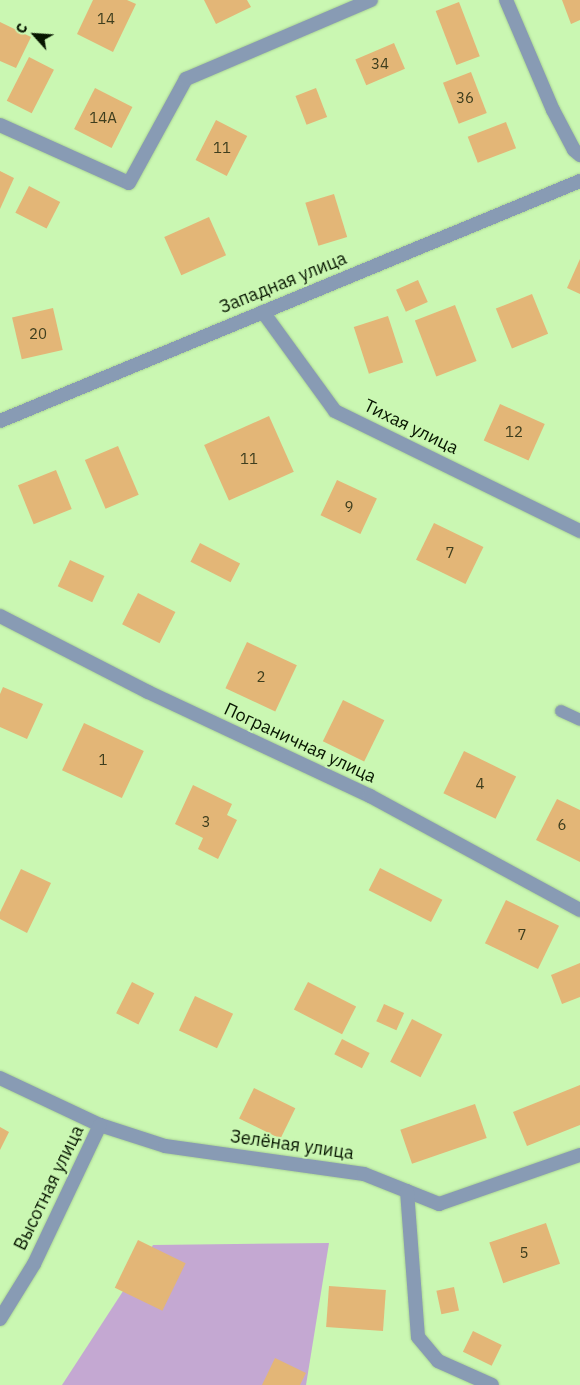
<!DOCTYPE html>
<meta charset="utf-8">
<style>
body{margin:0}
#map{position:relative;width:580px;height:1385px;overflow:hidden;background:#caf7b2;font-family:"IBM Plex Sans",sans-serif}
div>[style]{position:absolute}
.green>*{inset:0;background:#c4a8d2}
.building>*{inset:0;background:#e3b677;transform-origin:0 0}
.roads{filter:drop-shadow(0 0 1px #abd396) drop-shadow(0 0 1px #abd396)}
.service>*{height:12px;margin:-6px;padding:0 6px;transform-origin:6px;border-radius:6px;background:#889bb4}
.minor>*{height:14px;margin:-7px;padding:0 7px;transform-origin:7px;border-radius:7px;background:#889bb4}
.tertiary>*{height:14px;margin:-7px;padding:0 7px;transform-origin:7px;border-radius:7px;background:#889bb4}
span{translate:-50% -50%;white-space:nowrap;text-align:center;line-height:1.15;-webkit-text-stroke:4px #caf7b2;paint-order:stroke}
.number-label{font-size:15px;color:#3e3e1e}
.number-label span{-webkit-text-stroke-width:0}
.street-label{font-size:18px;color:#071600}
.north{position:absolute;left:10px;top:10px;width:50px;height:50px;-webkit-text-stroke:4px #caf7b2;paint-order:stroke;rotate:296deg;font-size:14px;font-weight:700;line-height:20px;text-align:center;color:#071600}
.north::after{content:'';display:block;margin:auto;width:18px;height:22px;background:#071600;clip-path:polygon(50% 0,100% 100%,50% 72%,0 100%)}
</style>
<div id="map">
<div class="green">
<div style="clip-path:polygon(329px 1243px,306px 1385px,62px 1385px,153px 1245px)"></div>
</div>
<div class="building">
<div style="clip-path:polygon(93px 0,127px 0,136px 4px,113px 52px,77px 34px)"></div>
<div style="clip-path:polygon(204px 0,247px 0,251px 7px,216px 24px)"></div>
<div style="clip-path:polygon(562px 0,580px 0,580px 20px,571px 24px)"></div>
<div style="left:459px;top:2px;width:58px;height:25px;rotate:69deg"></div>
<div style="clip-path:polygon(0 22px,31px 37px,16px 68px,0 61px)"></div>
<div style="left:394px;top:43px;width:28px;height:42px;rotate:67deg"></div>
<div style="left:29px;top:57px;width:28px;height:49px;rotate:27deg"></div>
<div style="left:471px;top:72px;width:44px;height:30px;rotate:69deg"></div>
<div style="left:95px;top:88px;width:42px;height:46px;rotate:27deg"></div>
<div style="left:316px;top:88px;width:31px;height:22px;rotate:69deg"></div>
<div style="left:216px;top:120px;width:35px;height:45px;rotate:27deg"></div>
<div style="left:506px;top:122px;width:28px;height:41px;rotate:69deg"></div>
<div style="clip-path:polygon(0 171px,14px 178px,0 209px)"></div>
<div style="left:29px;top:186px;width:35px;height:30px;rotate:27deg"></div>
<div style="left:334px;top:194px;width:45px;height:30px;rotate:73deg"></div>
<div style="left:209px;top:217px;width:42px;height:49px;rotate:66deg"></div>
<div style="clip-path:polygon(580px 259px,580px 294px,567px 288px)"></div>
<div style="left:418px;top:280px;width:24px;height:24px;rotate:66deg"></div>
<div style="left:532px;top:294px;width:43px;height:39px;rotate:68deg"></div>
<div style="left:455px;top:305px;width:60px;height:43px;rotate:69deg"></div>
<div style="left:53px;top:308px;width:43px;height:42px;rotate:77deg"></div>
<div style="left:388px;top:316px;width:49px;height:36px;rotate:72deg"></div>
<div style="left:500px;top:404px;width:49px;height:40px;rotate:24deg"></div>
<div style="left:269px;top:416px;width:61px;height:71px;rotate:66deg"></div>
<div style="left:118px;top:446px;width:53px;height:36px;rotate:67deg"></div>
<div style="left:56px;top:470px;width:42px;height:41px;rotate:68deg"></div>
<div style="left:337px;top:480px;width:44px;height:39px;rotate:25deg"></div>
<div style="left:434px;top:523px;width:55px;height:41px;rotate:26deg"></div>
<div style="left:200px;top:543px;width:45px;height:21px;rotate:27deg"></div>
<div style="left:70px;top:560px;width:38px;height:29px;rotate:25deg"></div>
<div style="left:138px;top:593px;width:42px;height:35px;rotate:27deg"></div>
<div style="left:247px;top:642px;width:55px;height:51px;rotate:25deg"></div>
<div style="clip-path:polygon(3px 687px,43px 704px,27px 739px,0 727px,0 694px)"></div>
<div style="left:343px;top:700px;width:46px;height:46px;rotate:26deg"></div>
<div style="left:84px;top:723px;width:66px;height:52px;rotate:25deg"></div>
<div style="left:464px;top:751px;width:58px;height:47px;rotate:26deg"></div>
<div style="clip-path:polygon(193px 785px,232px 804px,227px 815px,237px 820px,218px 859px,198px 849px,203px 838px,175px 824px)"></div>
<div style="clip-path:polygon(557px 799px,580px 810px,580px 862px,536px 840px)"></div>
<div style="left:380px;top:868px;width:70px;height:25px;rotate:27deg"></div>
<div style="clip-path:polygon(21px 869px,51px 883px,27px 933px,0 919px,0 912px)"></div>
<div style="left:506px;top:900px;width:59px;height:48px;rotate:26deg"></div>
<div style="clip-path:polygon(580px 963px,580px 997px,562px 1004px,551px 975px)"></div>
<div style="left:132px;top:982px;width:25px;height:35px;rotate:27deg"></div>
<div style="left:308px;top:982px;width:54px;height:31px;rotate:27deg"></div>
<div style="left:195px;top:996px;width:42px;height:38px;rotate:25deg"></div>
<div style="left:384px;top:1004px;width:22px;height:19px;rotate:24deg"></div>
<div style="left:412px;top:1019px;width:34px;height:48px;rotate:27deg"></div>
<div style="left:342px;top:1039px;width:31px;height:17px;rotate:27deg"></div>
<div style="clip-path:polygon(580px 1085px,580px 1125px,527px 1146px,513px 1112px)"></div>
<div style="left:254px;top:1088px;width:46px;height:34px;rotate:26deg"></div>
<div style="left:475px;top:1104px;width:36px;height:79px;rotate:71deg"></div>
<div style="clip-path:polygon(0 1127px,9px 1132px,0 1150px)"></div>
<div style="left:546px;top:1223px;width:43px;height:60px;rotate:71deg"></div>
<div style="left:138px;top:1240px;width:53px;height:53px;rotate:26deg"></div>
<div style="left:329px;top:1286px;width:57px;height:41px;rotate:4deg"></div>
<div style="left:454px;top:1287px;width:24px;height:18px;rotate:78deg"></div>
<div style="left:473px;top:1331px;width:32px;height:23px;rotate:26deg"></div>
<div style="clip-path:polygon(275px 1358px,306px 1373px,300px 1385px,262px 1385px)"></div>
</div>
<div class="roads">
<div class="service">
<div style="left:561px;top:711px;width:21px;rotate:25deg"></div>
</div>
<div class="minor">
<div style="left:0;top:125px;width:141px;rotate:24.2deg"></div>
<div style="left:129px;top:183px;width:119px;rotate:-61.3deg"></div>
<div style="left:186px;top:79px;width:201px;rotate:-23.1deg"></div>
<div style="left:263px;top:312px;width:122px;rotate:54deg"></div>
<div style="left:335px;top:411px;width:273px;rotate:26.1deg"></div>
<div style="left:0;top:421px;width:628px;rotate:-22.48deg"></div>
<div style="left:0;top:616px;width:166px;rotate:27.2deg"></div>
<div style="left:148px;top:692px;width:245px;rotate:25.1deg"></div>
<div style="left:370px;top:796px;width:239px;rotate:28.5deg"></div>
<div style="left:0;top:1078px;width:110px;rotate:25.2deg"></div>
<div style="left:100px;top:1125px;width:68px;rotate:17.9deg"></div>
<div style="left:165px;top:1146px;width:201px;rotate:8deg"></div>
<div style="left:364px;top:1174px;width:81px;rotate:21.8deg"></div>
<div style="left:439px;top:1204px;width:149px;rotate:-19.2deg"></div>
<div style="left:407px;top:1191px;width:146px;rotate:85.7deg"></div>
<div style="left:418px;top:1337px;width:31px;rotate:50deg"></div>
<div style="left:438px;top:1361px;width:59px;rotate:24deg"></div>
<div style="left:0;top:1319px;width:65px;rotate:-58.3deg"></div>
<div style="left:34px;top:1264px;width:154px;rotate:-64.6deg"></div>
</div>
<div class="tertiary">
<div style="left:506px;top:0;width:120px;rotate:66.9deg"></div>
<div style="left:553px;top:110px;width:45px;rotate:62.3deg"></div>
<div style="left:574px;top:150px;width:8px;rotate:40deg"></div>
</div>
</div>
<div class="number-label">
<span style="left:106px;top:19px">14</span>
<span style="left:380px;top:64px">34</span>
<span style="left:465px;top:98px">36</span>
<span style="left:103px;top:118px">14А</span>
<span style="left:222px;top:148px">11</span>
<span style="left:38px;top:334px">20</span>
<span style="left:514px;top:432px">12</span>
<span style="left:249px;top:459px">11</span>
<span style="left:349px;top:507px">9</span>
<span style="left:450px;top:553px">7</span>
<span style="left:261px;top:677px">2</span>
<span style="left:103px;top:760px">1</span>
<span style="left:480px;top:784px">4</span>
<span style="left:206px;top:822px">3</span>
<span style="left:562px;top:825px">6</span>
<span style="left:522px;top:935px">7</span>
<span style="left:524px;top:1253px">5</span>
</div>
<div class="street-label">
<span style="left:283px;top:283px;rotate:-22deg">Западная улица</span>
<span style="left:411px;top:427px;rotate:26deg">Тихая улица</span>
<span style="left:300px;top:743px;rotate:25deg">Пограничная улица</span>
<span style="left:292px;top:1145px;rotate:8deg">Зелёная улица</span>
<span style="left:49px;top:1188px;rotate:-64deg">Высотная улица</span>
</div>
<div class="north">С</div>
</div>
